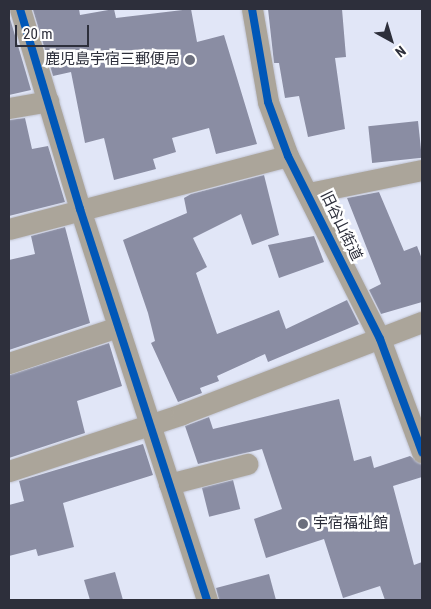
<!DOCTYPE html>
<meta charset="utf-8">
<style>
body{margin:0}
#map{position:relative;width:431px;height:609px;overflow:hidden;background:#e1e6f7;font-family:"Roboto Condensed","Noto Sans JP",sans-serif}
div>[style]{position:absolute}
.building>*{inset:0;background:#8a8da3;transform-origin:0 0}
.roads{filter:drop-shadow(0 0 1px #bfc2d0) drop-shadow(0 0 1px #bfc2d0)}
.minor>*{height:21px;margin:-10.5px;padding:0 10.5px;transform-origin:10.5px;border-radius:10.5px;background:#aba59a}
.cycleway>*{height:8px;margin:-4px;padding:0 4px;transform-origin:4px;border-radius:4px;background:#0057b8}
.dots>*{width:14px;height:14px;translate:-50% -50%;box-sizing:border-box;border:2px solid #fff;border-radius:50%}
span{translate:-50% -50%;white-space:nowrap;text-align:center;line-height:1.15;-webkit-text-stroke:5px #fff;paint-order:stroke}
.poi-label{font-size:15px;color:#2d2f3b}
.right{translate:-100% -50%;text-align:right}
.left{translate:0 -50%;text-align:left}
.street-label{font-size:15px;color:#2d2f3b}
.frame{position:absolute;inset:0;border:10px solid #2d2f3b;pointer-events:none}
.north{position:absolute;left:366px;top:15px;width:50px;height:50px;-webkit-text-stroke:4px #fff;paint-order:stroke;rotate:141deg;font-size:14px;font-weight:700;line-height:20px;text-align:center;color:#2d2f3b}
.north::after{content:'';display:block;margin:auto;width:18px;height:22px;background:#2d2f3b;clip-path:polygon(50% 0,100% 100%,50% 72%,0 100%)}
.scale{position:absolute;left:15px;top:25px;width:74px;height:22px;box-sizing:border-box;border:2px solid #2d2f3b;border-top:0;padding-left:6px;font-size:15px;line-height:18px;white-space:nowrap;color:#2d2f3b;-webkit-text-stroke:4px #fff;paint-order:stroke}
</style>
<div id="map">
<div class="building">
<div style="clip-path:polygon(79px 9px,80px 15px,114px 9px,116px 18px,191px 9px,197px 42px,224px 35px,257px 144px,216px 154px,209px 128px,172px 138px,176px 152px,153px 159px,156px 169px,114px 180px,104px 138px,85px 143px,71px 72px,53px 76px,33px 10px)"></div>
<div style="clip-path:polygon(268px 9px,342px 9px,346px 57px,335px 58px,345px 129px,308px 137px,299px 96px,285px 98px,279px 63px,274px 63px)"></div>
<div style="clip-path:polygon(9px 15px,31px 90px,9px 95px)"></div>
<div style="clip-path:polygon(25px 118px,32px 149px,48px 146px,65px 202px,9px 216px,9px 120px)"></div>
<div style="left:418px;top:121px;width:37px;height:50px;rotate:84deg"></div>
<div style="clip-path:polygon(264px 175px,279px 235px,252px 245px,241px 214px,193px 238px,207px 267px,196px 273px,217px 334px,279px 310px,286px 329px,347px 300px,359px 324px,268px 362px,265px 354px,217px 376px,219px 381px,200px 388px,202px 393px,178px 402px,151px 343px,155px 341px,148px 313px,123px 240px,187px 213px,184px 198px,191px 194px)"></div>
<div style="clip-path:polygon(379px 192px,404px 251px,417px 246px,422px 259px,422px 302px,381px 314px,369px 290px,381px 284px,347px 198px)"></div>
<div style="clip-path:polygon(65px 227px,90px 323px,9px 350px,9px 260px,35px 254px,31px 236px)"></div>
<div style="clip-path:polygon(314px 236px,324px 262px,279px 278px,268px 245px)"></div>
<div style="clip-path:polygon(109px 343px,122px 386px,77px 401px,85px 433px,9px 458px,9px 375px)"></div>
<div style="clip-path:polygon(339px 399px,354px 461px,371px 456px,374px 468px,410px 456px,422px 464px,422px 477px,393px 486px,414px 565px,422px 562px,422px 600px,385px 600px,380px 586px,343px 598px,324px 539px,266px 558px,254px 519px,282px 509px,262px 449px,198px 464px,185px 426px,209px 417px,213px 429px)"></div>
<div style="clip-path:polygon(143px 444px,153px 475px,63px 503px,74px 547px,38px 556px,36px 549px,9px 556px,9px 505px,24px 501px,19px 481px)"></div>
<div style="left:233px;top:480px;width:30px;height:32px;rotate:76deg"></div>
<div style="clip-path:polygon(115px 572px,123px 600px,90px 600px,84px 580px)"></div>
<div style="clip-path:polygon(269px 574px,276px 600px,219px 600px,216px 588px)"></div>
</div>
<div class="roads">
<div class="minor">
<div style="left:20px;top:9px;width:209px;rotate:73.3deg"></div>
<div style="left:80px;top:209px;width:411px;rotate:72deg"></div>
<div style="left:252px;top:9px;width:94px;rotate:80.2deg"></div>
<div style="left:268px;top:102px;width:58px;rotate:69.7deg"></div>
<div style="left:288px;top:156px;width:205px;rotate:63.3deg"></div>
<div style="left:380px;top:339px;width:121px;rotate:69.6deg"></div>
<div style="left:9px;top:108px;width:40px;rotate:-10deg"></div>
<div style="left:309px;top:193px;width:115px;rotate:-11.5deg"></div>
<div style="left:9px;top:229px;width:288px;rotate:-14.7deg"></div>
<div style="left:9px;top:363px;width:115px;rotate:-18.3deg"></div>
<div style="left:9px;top:471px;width:182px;rotate:-18.2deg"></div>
<div style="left:182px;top:414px;width:257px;rotate:-21deg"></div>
<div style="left:169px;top:484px;width:81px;rotate:-14.4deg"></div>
</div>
</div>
<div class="cycleway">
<div style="left:20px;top:9px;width:209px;rotate:73.3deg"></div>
<div style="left:80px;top:209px;width:411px;rotate:72deg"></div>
<div style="left:252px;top:9px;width:94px;rotate:80.2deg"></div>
<div style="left:268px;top:102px;width:58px;rotate:69.7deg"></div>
<div style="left:288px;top:156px;width:205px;rotate:63.3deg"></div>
<div style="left:380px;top:339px;width:121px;rotate:69.6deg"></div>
</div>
<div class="dots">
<div style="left:190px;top:60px;background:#6c6f7d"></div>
<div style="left:303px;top:524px;background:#6c6f7d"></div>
</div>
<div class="poi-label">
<span class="right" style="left:180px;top:60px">鹿児島宇宿三郵便局</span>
<span class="left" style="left:313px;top:524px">宇宿福祉館</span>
</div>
<div class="street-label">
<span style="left:341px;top:226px;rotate:64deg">旧谷山街道</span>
</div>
<div class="frame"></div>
<div class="north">N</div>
<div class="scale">20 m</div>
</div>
